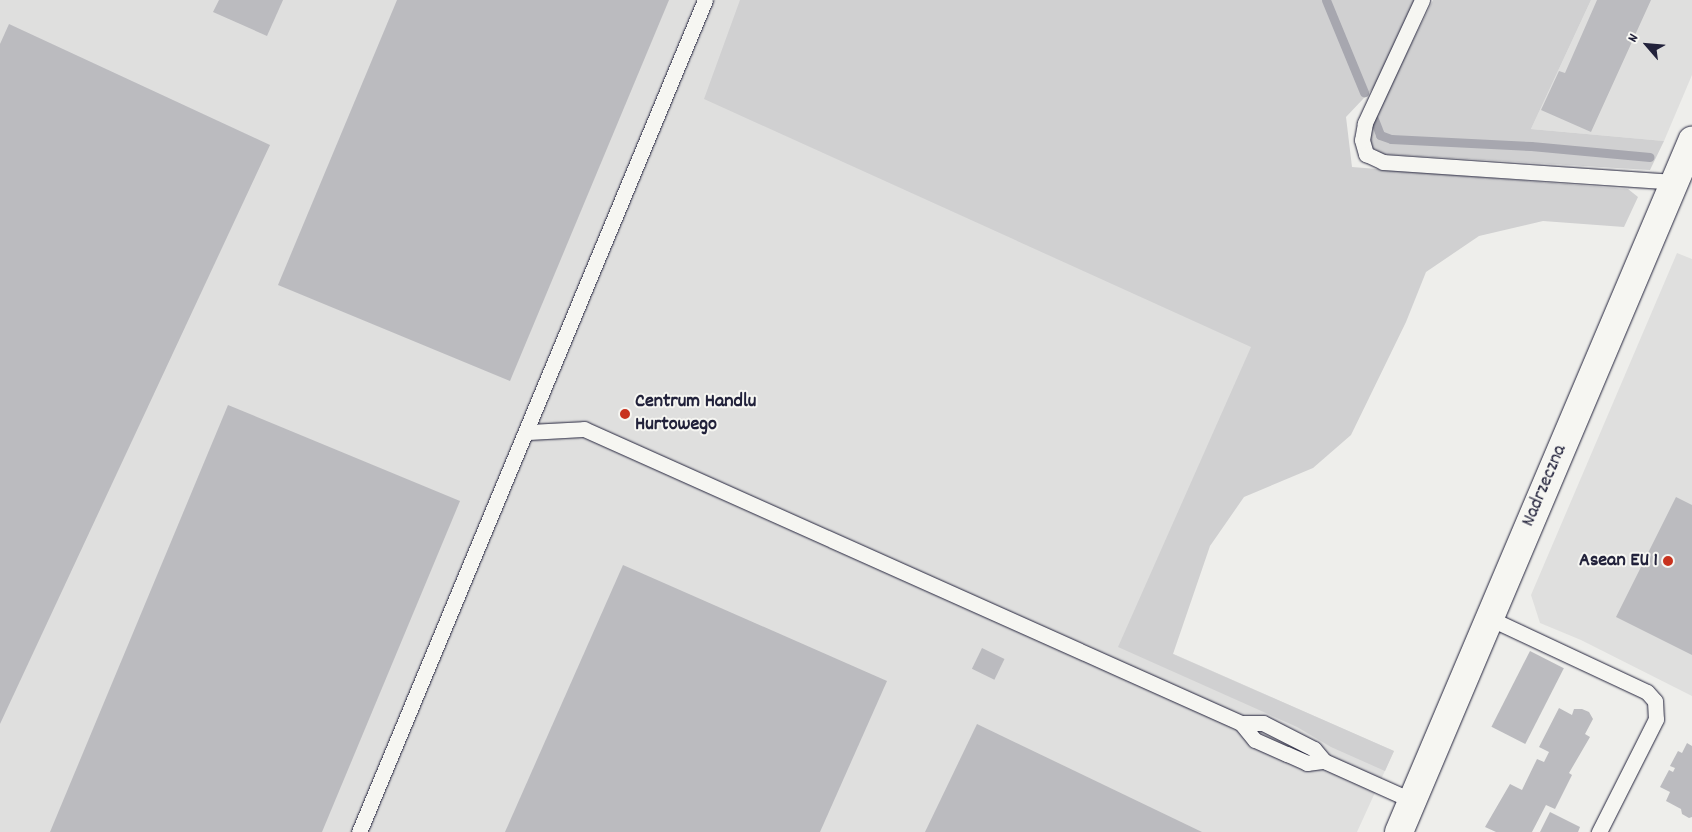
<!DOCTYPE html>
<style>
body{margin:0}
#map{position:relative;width:1692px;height:832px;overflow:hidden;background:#eeeeeb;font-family:Dekko,sans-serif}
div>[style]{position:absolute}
.built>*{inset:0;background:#dfdfde}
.green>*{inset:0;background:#d0d0d1}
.stream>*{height:9px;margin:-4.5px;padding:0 4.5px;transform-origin:4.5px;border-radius:4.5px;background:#a7a7af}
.building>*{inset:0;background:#bbbbbf;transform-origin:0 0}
.roads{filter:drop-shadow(0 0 1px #22223b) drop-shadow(0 0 1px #22223b)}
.service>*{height:15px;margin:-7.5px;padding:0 7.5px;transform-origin:7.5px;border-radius:7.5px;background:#f6f6f2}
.tertiary>*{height:28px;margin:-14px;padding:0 14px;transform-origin:14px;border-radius:14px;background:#f6f6f2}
.dots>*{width:14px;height:14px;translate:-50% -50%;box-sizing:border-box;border:2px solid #f6f6f2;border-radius:50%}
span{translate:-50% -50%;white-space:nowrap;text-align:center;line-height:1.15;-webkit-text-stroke:4px #f6f6f2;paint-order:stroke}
.poi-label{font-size:20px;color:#22223b;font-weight:700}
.left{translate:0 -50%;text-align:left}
.right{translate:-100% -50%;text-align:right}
.street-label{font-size:20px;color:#22223b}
.north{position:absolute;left:1622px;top:20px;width:50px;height:50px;-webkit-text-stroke:4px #f6f6f2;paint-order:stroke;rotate:297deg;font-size:14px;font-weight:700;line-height:20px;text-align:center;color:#22223b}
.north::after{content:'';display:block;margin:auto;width:18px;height:22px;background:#22223b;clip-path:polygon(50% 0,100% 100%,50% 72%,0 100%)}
</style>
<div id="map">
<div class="built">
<div style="clip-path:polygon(0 0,1296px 0,1346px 117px,1151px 644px,1394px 751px,1357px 832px,0 832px)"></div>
<div style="clip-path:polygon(1591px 0,1692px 0,1692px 75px,1664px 141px,1531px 129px)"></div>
<div style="clip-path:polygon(1677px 253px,1692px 259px,1692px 696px,1581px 640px,1540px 623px,1531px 595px)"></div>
</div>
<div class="green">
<div style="clip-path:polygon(740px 0,1418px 0,1380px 81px,1346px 117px,1352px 167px,1628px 189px,1638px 197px,1624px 227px,1543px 221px,1479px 236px,1426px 272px,1406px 322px,1351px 435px,1313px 468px,1244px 497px,1210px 546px,1173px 654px,1394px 751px,1385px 771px,1331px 747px,1297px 727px,1118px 647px,1251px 347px,704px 99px)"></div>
<div style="clip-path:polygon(1433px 0,1591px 0,1531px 129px,1664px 141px,1650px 170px,1383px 154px,1371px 147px,1366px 136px)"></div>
</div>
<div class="stream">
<div style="left:1326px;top:0;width:100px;rotate:67.6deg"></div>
<div style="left:1374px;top:119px;width:17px;rotate:69deg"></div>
<div style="left:1380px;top:135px;width:12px;rotate:20deg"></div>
<div style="left:1391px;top:139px;width:140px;rotate:2.9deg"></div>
<div style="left:1531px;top:146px;width:119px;rotate:5.3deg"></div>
</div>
<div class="building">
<div style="clip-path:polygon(219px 0,283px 0,267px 36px,213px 12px)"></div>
<div style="clip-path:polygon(397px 0,669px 0,510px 381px,278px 285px)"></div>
<div style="clip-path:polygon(1597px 0,1651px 0,1591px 132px,1541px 110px,1559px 71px,1565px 73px)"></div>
<div style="clip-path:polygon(9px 24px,270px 145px,0 724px,0 44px)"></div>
<div style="clip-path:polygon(228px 405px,460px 501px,322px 832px,50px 832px)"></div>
<div style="clip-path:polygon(1676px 497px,1692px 505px,1692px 655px,1616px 617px)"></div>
<div style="clip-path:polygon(623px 565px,887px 681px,820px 832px,505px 832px)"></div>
<div style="left:982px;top:648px;width:25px;height:23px;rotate:26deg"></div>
<div style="left:1530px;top:651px;width:38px;height:85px;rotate:27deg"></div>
<div style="clip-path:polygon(1559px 708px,1572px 715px,1574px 709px,1582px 709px,1589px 712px,1593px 719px,1585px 734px,1590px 737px,1569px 773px,1572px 775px,1555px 809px,1546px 805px,1532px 832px,1496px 832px,1485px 827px,1510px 784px,1522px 790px,1537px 759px,1544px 762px,1549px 752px,1539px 747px)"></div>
<div style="clip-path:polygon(977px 724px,1202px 832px,925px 832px)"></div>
<div style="clip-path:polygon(1687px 743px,1692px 746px,1692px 817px,1689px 818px,1682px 814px,1681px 809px,1666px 801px,1670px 792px,1660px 787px,1669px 770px,1673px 772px,1675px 768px,1670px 766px,1678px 751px,1682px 753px)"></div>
<div style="clip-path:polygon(1550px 812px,1580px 827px,1578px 832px,1540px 832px)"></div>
</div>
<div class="roads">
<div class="service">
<div style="left:1422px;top:0;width:136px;rotate:114.9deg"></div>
<div style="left:1365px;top:123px;width:17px;rotate:100deg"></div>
<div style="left:1362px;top:140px;width:15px;rotate:74deg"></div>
<div style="left:1366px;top:154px;width:19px;rotate:25deg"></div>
<div style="left:1383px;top:162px;width:292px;rotate:3.9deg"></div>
<div style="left:527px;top:432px;width:57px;rotate:-3deg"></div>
<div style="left:584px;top:429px;width:720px;rotate:24.11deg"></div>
<div style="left:1241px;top:723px;width:22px"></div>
<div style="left:1263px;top:723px;width:57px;rotate:27deg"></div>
<div style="left:1314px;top:749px;width:16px;rotate:50deg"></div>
<div style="left:1324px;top:761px;width:95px;rotate:24.1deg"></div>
<div style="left:1489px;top:618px;width:174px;rotate:25.1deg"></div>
<div style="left:1647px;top:692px;width:12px;rotate:48deg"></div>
<div style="left:1655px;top:701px;width:18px;rotate:87deg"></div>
<div style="left:1656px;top:719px;width:127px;rotate:116.8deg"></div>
<div style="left:1241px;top:723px;width:22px;rotate:51deg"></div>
<div style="left:1255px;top:740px;width:35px;rotate:24deg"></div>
<div style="left:1287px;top:754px;width:22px;rotate:24deg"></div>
<div style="left:1307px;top:763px;width:17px;rotate:-7deg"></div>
<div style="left:359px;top:832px;width:901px;rotate:-67.42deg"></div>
</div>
<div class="tertiary">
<div style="left:1399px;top:832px;width:751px;rotate:-67.02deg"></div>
</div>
</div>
<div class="dots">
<div style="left:625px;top:414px;background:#c8321e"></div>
<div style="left:1668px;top:561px;background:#c8321e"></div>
</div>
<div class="poi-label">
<span class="left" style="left:635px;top:414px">Centrum Handlu<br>Hurtowego</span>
<span class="right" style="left:1658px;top:561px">Asean EU 1</span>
</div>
<div class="street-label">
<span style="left:1545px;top:486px;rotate:-67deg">Nadrzeczna</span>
</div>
<div class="north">N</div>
</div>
